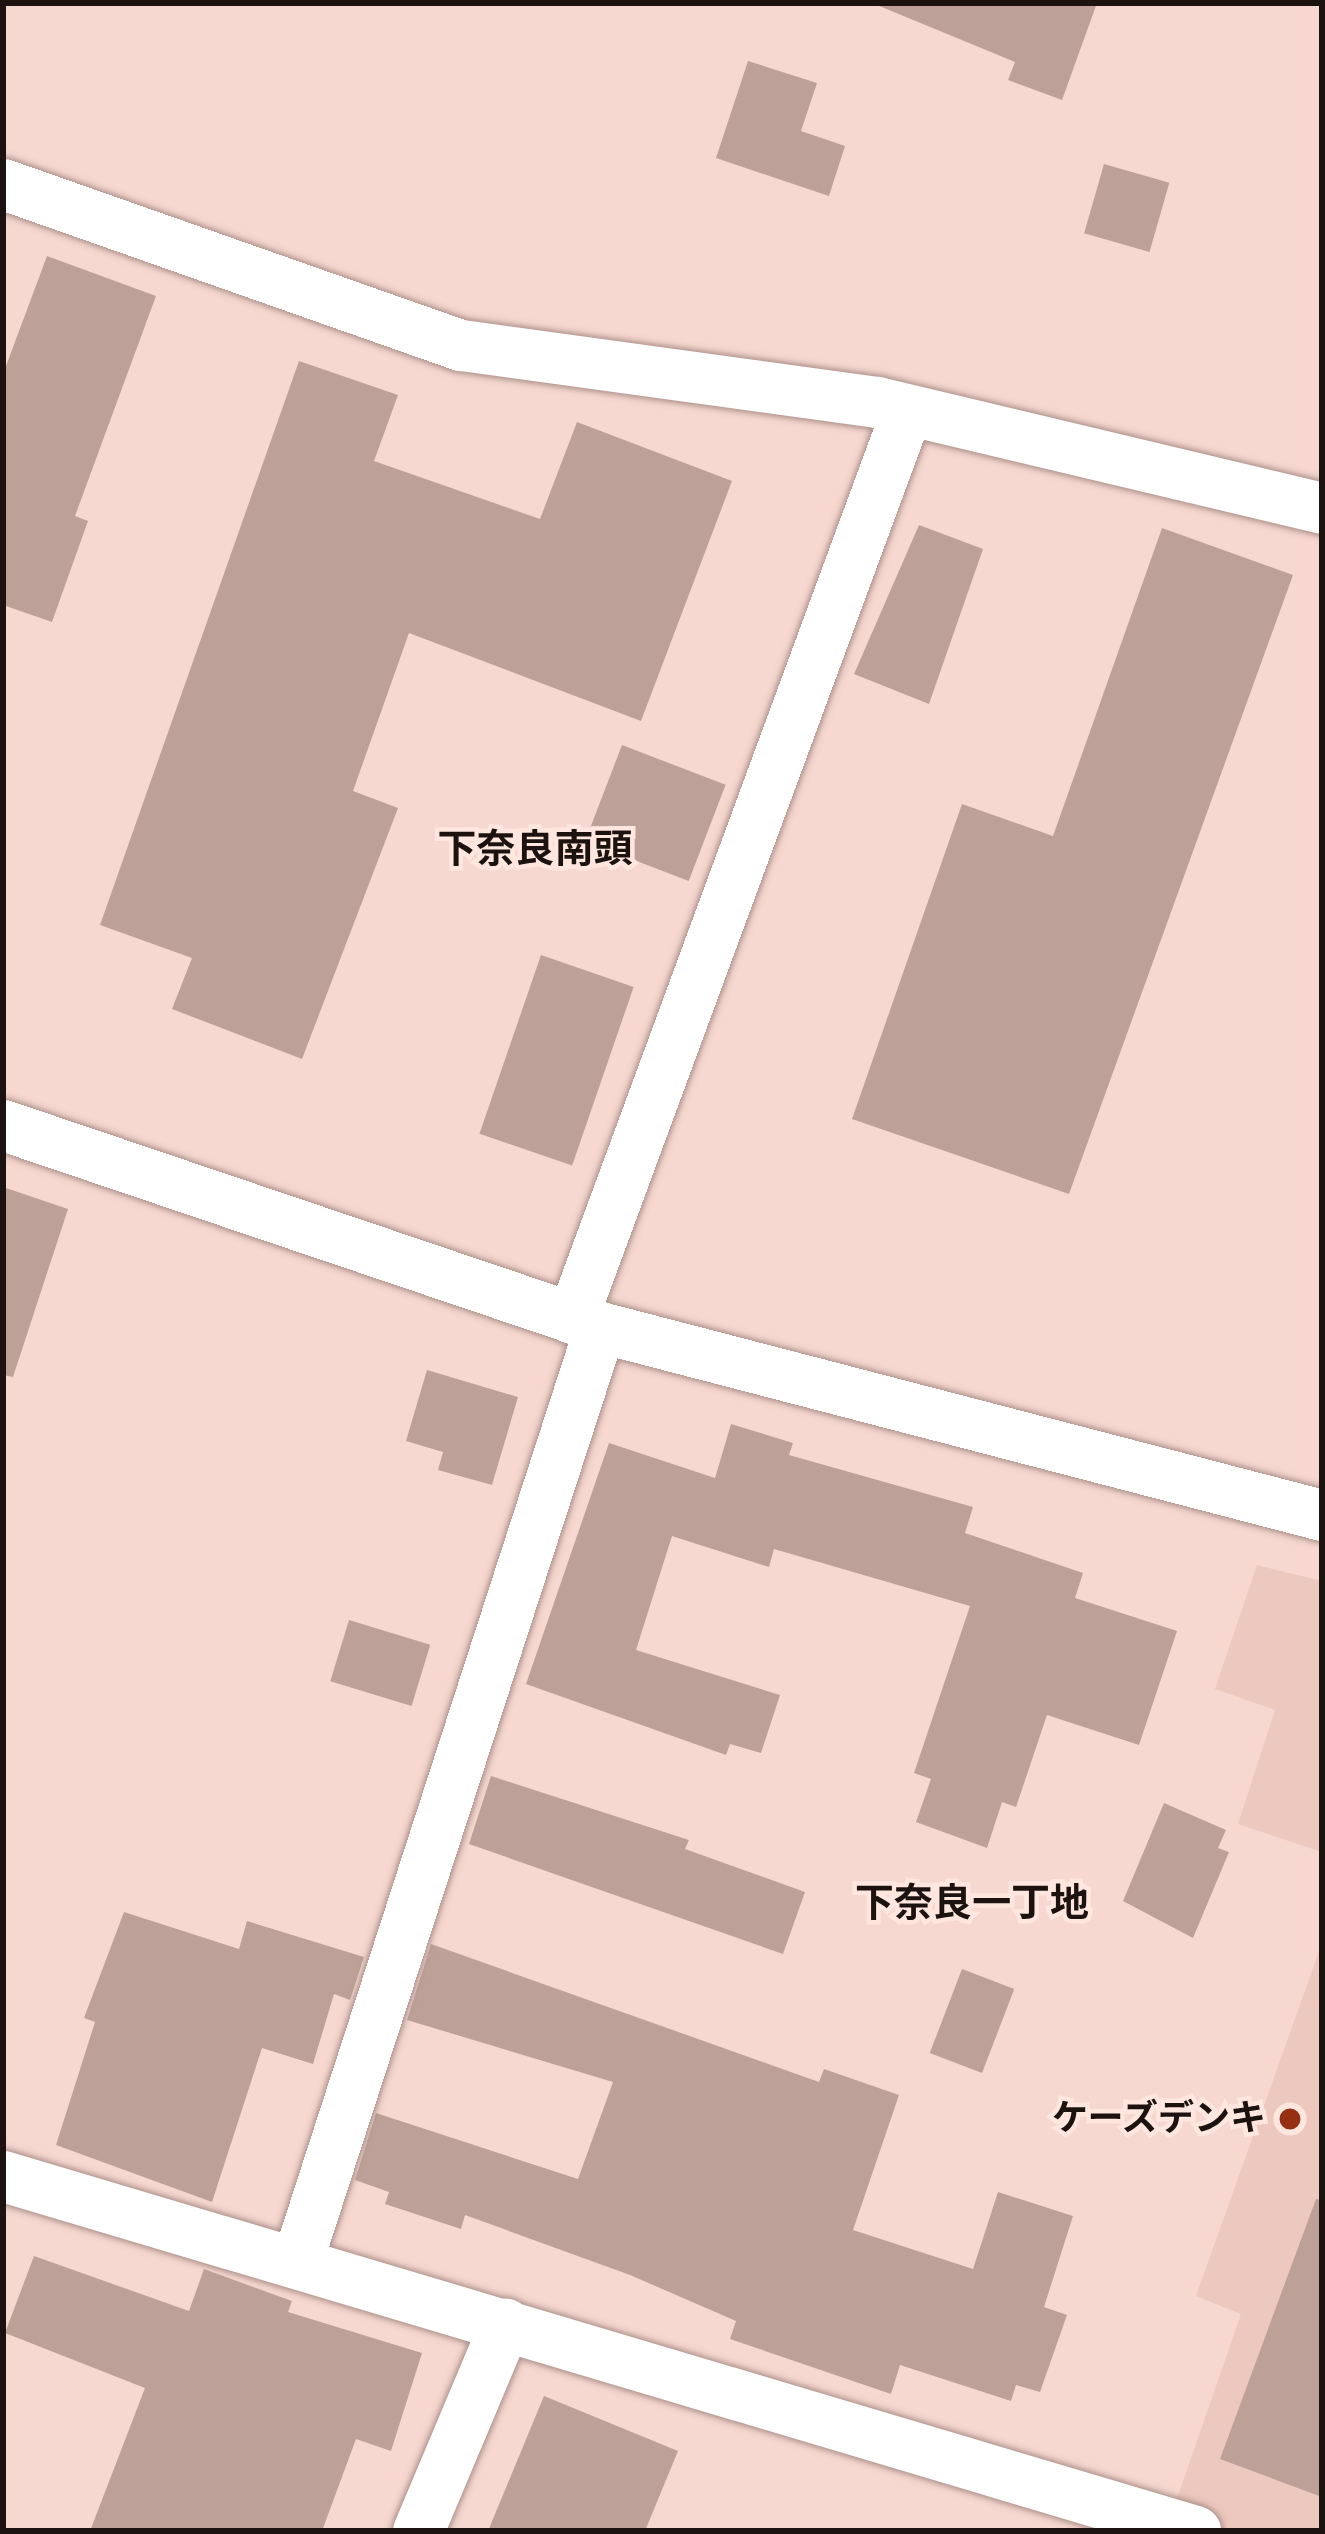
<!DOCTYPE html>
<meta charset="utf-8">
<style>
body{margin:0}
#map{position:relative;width:1325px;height:2534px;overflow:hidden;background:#f6d8d0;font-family:"Roboto Serif","Noto Sans JP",serif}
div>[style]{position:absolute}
.built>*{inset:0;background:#edc8be}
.building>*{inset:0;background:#bda199;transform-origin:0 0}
.roads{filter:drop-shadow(0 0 3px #ac9089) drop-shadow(0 0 3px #ac9089)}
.street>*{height:51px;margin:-25.5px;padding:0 25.5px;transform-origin:25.5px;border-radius:25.5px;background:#fff}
.dots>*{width:33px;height:33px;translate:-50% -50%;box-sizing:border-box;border:6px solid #ffe7e0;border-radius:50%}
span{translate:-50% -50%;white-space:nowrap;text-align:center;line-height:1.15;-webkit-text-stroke:9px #ffe7e0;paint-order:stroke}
.poi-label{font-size:36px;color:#1c120f;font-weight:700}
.right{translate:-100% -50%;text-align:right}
.neighbourhood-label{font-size:39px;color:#1c120f;font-weight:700}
.frame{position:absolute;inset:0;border:6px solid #1c120f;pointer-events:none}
</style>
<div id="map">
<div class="built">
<div style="clip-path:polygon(1257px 1565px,1322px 1581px,1322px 1852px,1238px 1824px,1275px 1710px,1215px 1689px)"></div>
<div style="clip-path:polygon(1322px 1943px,1322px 2531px,1223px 2531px,1172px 2513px,1241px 2314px,1196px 2296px)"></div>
</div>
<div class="building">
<div style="clip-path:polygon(872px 3px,1097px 3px,1062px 100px,1008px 80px,1015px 62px)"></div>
<div style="clip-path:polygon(748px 61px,817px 83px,801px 131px,845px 146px,829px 196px,716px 158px)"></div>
<div style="left:1104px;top:164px;width:68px;height:72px;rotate:16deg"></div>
<div style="clip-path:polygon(47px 256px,156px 296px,75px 516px,88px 521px,52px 622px,3px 605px,3px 374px)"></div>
<div style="clip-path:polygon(299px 361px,398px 395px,374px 461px,540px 519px,577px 422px,732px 481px,641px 721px,409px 633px,353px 791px,398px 808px,302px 1059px,172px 1009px,192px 958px,100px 925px)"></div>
<div style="clip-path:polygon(919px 525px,983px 549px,929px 704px,854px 674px)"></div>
<div style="clip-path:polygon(1162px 528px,1293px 575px,1069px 1194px,852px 1119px,962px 804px,1053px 836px)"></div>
<div style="left:622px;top:745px;width:111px;height:103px;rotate:21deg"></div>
<div style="left:541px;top:955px;width:98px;height:189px;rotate:19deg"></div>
<div style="clip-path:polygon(3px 1187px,68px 1209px,13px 1377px,3px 1375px)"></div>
<div style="clip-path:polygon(427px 1370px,518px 1397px,492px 1485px,438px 1470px,443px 1452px,406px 1441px)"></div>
<div style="clip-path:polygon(731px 1424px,793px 1443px,789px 1455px,973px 1507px,965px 1533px,1083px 1573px,1075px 1598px,1177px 1631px,1139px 1745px,1047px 1715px,1016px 1807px,1002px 1802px,987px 1848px,916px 1822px,931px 1779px,914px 1773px,970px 1606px,774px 1549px,769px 1567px,672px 1536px,636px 1650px,780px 1695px,761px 1753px,730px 1744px,726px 1755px,526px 1684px,609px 1443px,715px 1478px)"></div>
<div style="left:349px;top:1620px;width:85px;height:64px;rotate:17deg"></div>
<div style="clip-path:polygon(491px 1776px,689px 1840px,685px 1849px,805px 1892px,783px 1954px,469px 1844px)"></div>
<div style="clip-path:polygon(1164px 1803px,1226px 1830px,1218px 1848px,1229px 1852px,1193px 1938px,1123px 1901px)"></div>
<div style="clip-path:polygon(124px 1912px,239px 1949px,247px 1921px,364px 1957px,350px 2000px,334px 1994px,313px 2064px,262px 2048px,212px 2202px,56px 2145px,95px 2022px,84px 2018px)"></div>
<div style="clip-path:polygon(431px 1944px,819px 2082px,824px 2069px,899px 2095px,853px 2230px,973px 2269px,998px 2192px,1073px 2216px,1044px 2307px,1067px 2315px,1040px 2392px,1016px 2385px,1011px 2401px,900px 2365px,891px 2394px,730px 2339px,736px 2321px,630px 2275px,465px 2215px,461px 2229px,385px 2204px,389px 2192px,355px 2180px,376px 2113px,578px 2179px,613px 2082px,407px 2020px)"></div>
<div style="left:962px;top:1969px;width:56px;height:90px;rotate:21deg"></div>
<div style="clip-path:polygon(1316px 2199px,1322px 2200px,1322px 2497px,1220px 2459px)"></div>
<div style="clip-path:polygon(34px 2256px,189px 2311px,204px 2269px,292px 2301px,288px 2312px,422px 2353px,391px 2451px,356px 2439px,322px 2531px,90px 2531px,145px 2388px,5px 2333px)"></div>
<div style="clip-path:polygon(544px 2396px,678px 2451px,645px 2531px,488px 2531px)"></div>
</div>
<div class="roads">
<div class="street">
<div style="left:3px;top:184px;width:485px;rotate:19.4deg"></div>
<div style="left:461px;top:345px;width:420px;rotate:7.8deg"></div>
<div style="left:877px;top:402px;width:457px;rotate:13.4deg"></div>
<div style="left:3px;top:1125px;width:630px;rotate:18.69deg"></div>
<div style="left:600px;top:1327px;width:746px;rotate:14.6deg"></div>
<div style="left:572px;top:1318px;width:968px;rotate:-69.75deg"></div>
<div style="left:3px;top:2176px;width:1244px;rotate:16.58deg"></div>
<div style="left:298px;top:2258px;width:979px;rotate:-72.03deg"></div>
<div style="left:418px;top:2531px;width:225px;rotate:-67.2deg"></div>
</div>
</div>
<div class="dots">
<div style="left:1290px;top:2119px;background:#973013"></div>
</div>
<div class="poi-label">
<span class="right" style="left:1266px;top:2119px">ケーズデンキ</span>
</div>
<div class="neighbourhood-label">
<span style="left:535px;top:849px">下奈良南頭</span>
<span style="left:972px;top:1903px">下奈良一丁地</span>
</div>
<div class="frame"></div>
</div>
